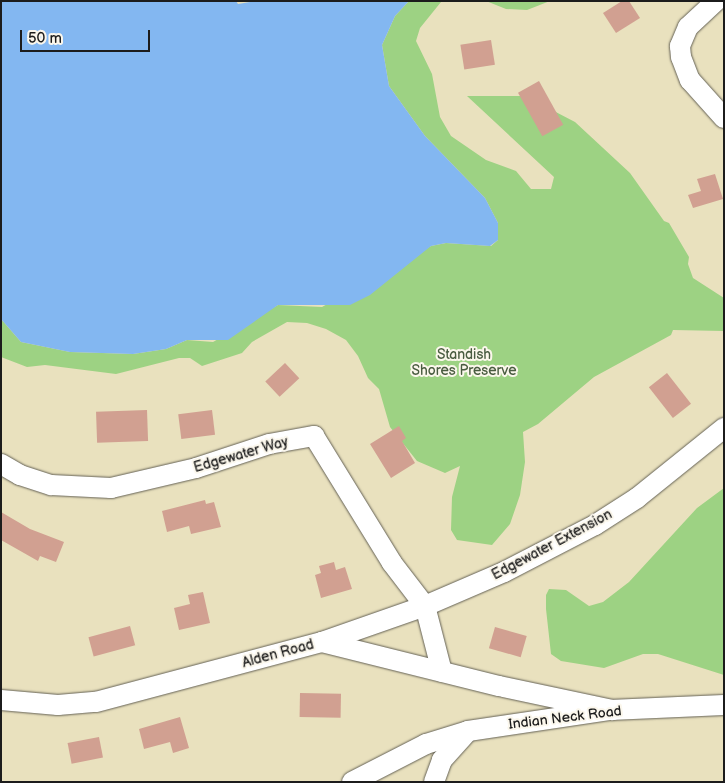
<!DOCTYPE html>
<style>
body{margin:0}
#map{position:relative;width:725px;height:783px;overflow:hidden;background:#e9e1be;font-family:"Balsamiq Sans",sans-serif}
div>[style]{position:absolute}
.green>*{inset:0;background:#9dd283}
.water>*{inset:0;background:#83b7f1}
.building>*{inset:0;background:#d1a091;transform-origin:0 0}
.roads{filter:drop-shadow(0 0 1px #646155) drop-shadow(0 0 1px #646155)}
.minor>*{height:20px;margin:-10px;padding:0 10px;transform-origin:10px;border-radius:10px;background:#fff}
span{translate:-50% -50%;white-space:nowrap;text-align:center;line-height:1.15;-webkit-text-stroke:4px #fbf7ec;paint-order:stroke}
.park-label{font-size:14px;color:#495c40}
.street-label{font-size:14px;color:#1c1c1c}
.frame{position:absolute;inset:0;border:2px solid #1c1c1c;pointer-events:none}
.scale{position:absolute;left:20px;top:30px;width:130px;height:22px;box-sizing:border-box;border:2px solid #1c1c1c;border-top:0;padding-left:6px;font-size:15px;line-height:18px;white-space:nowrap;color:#1c1c1c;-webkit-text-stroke:4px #fbf7ec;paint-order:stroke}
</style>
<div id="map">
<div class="green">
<div style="clip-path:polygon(409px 1px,447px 1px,441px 2px,420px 28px,416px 41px,432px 74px,440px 117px,451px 136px,486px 160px,516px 171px,531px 189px,551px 189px,554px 177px,467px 96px,525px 96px,575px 122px,630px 173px,664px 221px,669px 223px,689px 257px,688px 264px,693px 278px,724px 298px,724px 331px,673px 330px,671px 335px,594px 377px,538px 424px,523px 432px,525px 462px,520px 495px,510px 524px,492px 545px,457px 540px,451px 530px,452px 497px,460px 466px,445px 473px,417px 461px,390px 427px,379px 389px,368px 378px,358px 356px,346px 340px,326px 329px,307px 323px,287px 322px,252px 342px,242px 353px,202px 366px,190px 358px,179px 358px,116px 374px,45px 365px,27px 367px,1px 357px,1px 319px,21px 342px,70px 352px,133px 354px,166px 349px,187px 340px,213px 342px,278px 305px,322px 307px,431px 246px,446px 243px,491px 246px,498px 240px,498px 223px,485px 198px,425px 136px,389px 86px,382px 45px,395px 16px)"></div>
<div style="clip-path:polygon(486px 1px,550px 1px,527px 10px,506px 9px)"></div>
<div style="clip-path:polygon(724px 488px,724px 675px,658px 654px,643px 654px,604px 668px,561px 661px,551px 654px,546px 609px,546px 595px,549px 589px,566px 590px,589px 606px,603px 602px,629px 582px,697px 508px)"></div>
</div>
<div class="water">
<div style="clip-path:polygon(1px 1px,236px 1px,238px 4px,256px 1px,409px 1px,395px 16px,382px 45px,389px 86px,425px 136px,485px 198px,498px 223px,498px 240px,490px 246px,446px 243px,431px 246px,370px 295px,350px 305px,278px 305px,228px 340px,187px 340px,166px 349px,133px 354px,70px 352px,21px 342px,1px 319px)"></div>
</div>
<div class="building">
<div style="clip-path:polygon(622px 1px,629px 1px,640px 18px,616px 33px,603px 13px)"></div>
<div style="left:491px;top:40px;width:25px;height:31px;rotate:81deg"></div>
<div style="left:539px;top:81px;width:50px;height:24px;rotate:61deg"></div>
<div style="clip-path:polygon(715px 174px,723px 199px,693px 208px,688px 195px,701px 191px,697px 179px)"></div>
<div style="left:285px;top:363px;width:21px;height:27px;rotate:47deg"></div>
<div style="left:667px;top:373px;width:39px;height:23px;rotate:52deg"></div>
<div style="left:147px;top:410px;width:31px;height:51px;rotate:88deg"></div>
<div style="left:212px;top:410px;width:25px;height:34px;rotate:83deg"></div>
<div style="clip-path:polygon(399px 426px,406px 438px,402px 441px,415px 463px,391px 478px,370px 444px)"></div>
<div style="clip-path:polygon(205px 500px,206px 504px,214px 502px,221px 527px,191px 534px,189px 526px,167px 532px,162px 511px)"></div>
<div style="clip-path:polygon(1px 512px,30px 529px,64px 542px,56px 562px,40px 556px,38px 561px,1px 540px)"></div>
<div style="clip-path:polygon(334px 562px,336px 570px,345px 567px,352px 589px,321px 598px,315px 575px,321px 573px,319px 566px)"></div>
<div style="clip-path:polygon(203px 592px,210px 623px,179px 630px,174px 608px,190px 604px,188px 595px)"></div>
<div style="left:130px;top:626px;width:20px;height:43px;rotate:75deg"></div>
<div style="left:495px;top:627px;width:33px;height:22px;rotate:16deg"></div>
<div style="left:300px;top:693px;width:41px;height:24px;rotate:1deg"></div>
<div style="clip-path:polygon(180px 717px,189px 748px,173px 753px,170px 742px,144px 749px,139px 729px)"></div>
<div style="left:99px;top:737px;width:21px;height:32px;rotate:79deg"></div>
</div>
<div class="roads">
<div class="minor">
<div style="left:716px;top:1px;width:38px;rotate:137deg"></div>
<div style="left:688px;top:27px;width:21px;rotate:113deg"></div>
<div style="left:680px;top:46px;width:11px;rotate:85deg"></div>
<div style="left:681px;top:57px;width:25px;rotate:69deg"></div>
<div style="left:690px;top:80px;width:51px;rotate:48.2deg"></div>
<div style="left:1px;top:464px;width:22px;rotate:30deg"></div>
<div style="left:20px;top:475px;width:33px;rotate:18deg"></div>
<div style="left:51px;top:485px;width:60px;rotate:2.9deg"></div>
<div style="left:111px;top:488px;width:87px;rotate:-13.2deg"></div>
<div style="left:196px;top:468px;width:77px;rotate:-18.2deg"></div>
<div style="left:269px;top:444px;width:46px;rotate:-10.1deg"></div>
<div style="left:314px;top:436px;width:149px;rotate:58.4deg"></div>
<div style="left:392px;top:563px;width:54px;rotate:52.5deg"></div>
<div style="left:425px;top:606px;width:109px;rotate:160.7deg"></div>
<div style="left:442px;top:672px;width:68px;rotate:-104.4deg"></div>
<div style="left:425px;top:606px;width:86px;rotate:-23.3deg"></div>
<div style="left:504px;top:572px;width:102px;rotate:-27.3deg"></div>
<div style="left:595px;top:525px;width:50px;rotate:-32.7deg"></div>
<div style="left:637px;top:498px;width:112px;rotate:-38.8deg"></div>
<div style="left:1px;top:700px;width:57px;rotate:5deg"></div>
<div style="left:58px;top:705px;width:38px;rotate:-5deg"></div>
<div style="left:96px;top:702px;width:234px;rotate:-14.9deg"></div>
<div style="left:322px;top:642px;width:182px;rotate:14deg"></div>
<div style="left:499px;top:686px;width:116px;rotate:12deg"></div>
<div style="left:352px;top:782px;width:83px;rotate:-27.2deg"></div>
<div style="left:426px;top:744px;width:44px;rotate:-17.2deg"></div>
<div style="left:434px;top:782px;width:23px;rotate:-70deg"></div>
<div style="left:442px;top:760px;width:39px;rotate:-48deg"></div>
<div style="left:468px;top:731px;width:144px;rotate:-8.4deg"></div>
<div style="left:610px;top:710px;width:114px;rotate:-2.5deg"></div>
</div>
</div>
<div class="park-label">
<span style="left:464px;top:363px">Standish<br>Shores Preserve</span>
</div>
<div class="street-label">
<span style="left:241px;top:455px;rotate:-16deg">Edgewater Way</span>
<span style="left:552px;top:545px;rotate:-28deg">Edgewater Extension</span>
<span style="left:278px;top:654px;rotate:-15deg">Alden Road</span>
<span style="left:565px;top:718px;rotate:-7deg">Indian Neck Road</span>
</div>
<div class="frame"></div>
<div class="scale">50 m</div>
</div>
